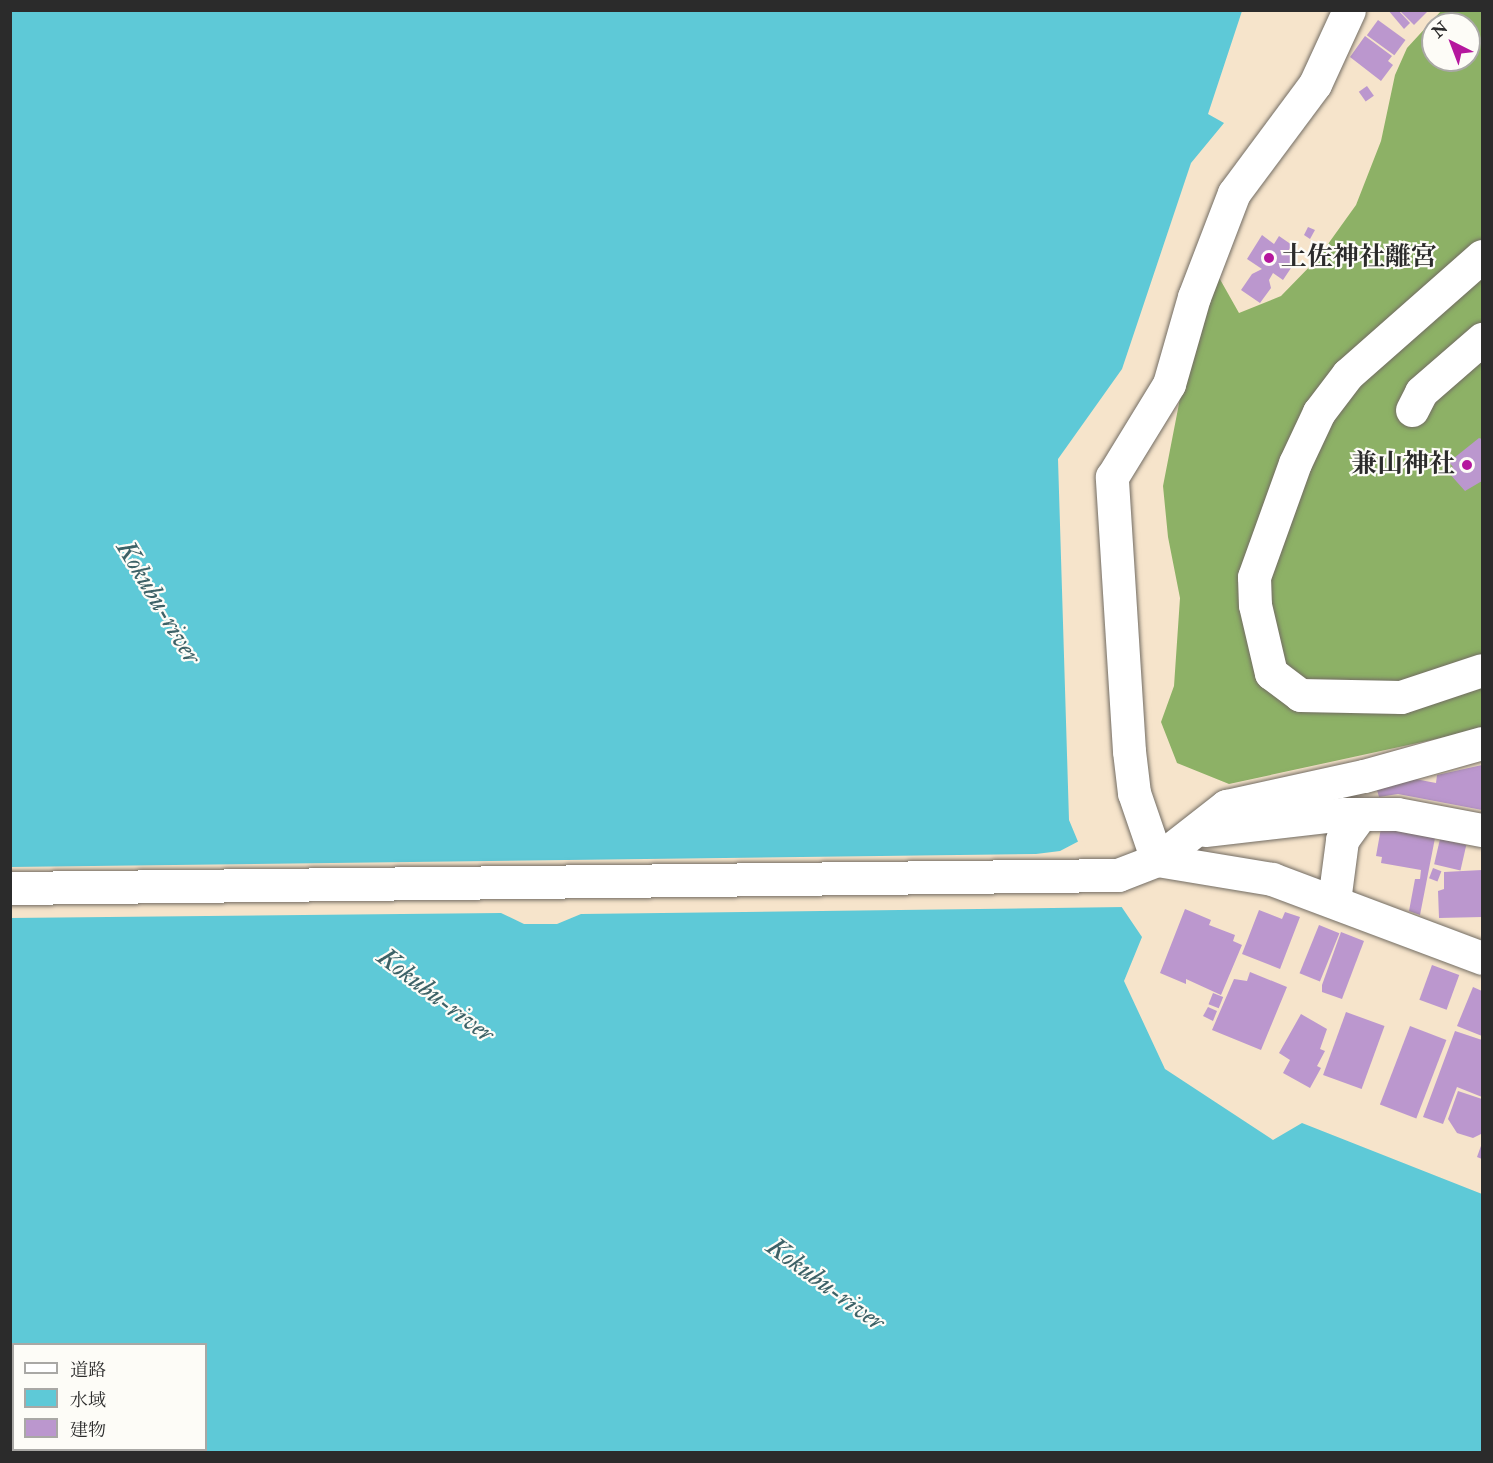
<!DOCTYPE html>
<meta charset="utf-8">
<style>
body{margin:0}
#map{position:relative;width:1493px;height:1463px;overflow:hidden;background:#f6e4cb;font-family:"IM FELL Double Pica","Noto Serif JP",serif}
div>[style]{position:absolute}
.forest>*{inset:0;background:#8db166}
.water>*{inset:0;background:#5ec9d7}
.pier>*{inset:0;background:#f6e4cb}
.building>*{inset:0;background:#bb97ce;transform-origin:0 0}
.roads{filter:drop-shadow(0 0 2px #726c63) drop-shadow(0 0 2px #726c63)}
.minor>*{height:33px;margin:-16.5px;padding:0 16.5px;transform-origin:16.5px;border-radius:16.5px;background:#fff}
.dots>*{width:16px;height:16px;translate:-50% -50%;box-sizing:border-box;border:3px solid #fdfcf7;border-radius:50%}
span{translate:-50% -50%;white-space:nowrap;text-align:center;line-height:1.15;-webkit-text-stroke:4.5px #fdfcf7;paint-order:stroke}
.poi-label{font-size:26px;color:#2b2b2b;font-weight:700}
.left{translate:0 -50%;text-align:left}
.right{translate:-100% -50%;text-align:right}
.water-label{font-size:27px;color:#3d6267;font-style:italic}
.frame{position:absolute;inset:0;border:12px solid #2b2b2b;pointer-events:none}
.legend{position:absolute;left:12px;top:1343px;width:195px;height:108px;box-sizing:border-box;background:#fdfcf7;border:2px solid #a9a8a5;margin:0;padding:8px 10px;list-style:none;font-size:18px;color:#2b2b2b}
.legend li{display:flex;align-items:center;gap:12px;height:30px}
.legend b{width:30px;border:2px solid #a9a8a5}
.north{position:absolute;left:1421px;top:12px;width:60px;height:60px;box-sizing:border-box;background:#fdfcf7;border:2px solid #a9a8a5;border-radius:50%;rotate:318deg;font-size:16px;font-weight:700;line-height:24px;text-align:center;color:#2b2b2b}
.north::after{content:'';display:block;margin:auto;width:21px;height:27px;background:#b5179e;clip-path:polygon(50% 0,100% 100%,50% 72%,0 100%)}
</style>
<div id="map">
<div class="forest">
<div style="clip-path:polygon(evenodd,1441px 11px,1482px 11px,1482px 729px,1229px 784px,1177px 763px,1161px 722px,1174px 686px,1180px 598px,1168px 537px,1163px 486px,1183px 383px,1217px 274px,1239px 313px,1281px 296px,1318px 258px,1356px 205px,1381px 141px,1395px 75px,1407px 48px,1441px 11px,1433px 24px,1469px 24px,1469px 60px,1433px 60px,1433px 24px)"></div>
</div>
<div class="water">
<div style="clip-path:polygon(evenodd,10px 11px,1242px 11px,1208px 114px,1224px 123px,1191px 163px,1122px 369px,1058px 459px,1069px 820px,1079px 844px,1142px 937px,1124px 981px,1165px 1069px,1273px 1140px,1302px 1123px,1482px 1194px,1482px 1452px,11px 1452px,10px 11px,14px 1344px,206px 1344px,206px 1450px,14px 1450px,14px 1344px)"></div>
</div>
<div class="pier">
<div style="clip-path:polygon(1081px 840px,1125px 907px,581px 914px,557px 924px,524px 924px,501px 913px,10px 918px,11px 867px,1036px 854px,1060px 851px)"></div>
</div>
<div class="building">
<div style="clip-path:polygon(1388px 10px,1398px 10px,1410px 23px,1404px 29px)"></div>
<div style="clip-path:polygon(1399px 10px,1429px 10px,1414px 25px)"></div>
<div style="left:1378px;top:20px;width:34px;height:19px;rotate:36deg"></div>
<div style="clip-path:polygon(1365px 36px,1392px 56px,1388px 61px,1393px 65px,1381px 81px,1350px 57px)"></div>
<div style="left:1367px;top:86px;width:12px;height:10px;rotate:55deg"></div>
<div style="clip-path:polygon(1308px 227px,1315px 230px,1310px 239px,1304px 235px)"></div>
<div style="clip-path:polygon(1262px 235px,1274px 244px,1279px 236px,1292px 245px,1287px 253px,1297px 259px,1283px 280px,1273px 273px,1269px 280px,1271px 288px,1260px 303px,1241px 290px,1252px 274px,1262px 269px,1247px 259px)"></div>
<div style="clip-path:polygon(1479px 438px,1482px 439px,1482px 481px,1465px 491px,1448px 472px,1453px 467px,1449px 462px)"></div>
<div style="clip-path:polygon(1482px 765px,1482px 810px,1398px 794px,1379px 797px,1377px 790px,1415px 779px,1436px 783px,1437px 775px)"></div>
<div style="clip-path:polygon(1381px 828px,1435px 838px,1420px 915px,1409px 911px,1415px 879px,1420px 879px,1421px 870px,1381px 863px,1382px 857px,1376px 856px)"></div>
<div style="left:1440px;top:839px;width:27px;height:26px;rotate:13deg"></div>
<div style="left:1433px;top:868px;width:9px;height:11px;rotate:21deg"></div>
<div style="clip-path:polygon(1482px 870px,1482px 917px,1439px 918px,1438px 891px,1444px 889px,1444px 872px)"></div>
<div style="clip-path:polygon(1185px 909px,1211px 920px,1209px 925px,1235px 935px,1233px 941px,1242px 945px,1221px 995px,1186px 979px,1186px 984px,1160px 973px)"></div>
<div style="clip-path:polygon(1259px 910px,1282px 919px,1285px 912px,1300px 917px,1280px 969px,1242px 954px)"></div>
<div style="left:1319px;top:925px;width:22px;height:52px;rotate:22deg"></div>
<div style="clip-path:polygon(1341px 932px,1364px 941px,1342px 999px,1322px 992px,1322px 985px)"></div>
<div style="left:1432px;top:965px;width:29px;height:37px;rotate:20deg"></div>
<div style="clip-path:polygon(1250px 972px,1287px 987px,1261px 1050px,1212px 1030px,1234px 979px,1247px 981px)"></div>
<div style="clip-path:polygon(1473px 987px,1482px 991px,1482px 1036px,1457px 1026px)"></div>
<div style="left:1213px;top:993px;width:11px;height:12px;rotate:22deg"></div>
<div style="clip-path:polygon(1208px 1007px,1217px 1011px,1213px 1021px,1203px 1016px)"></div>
<div style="left:1346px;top:1012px;width:41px;height:67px;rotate:20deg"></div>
<div style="clip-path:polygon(1301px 1014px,1327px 1029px,1320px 1049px,1325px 1051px,1317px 1066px,1321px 1068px,1310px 1088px,1283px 1073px,1290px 1060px,1279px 1053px)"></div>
<div style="left:1410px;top:1026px;width:39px;height:84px;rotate:21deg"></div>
<div style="clip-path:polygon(1455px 1031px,1482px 1040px,1482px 1097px,1457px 1087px,1443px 1124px,1423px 1117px)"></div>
<div style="clip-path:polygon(1458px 1091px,1482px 1099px,1482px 1128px,1481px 1134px,1473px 1138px,1457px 1133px,1448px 1119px)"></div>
<div style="clip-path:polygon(1482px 1143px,1482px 1159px,1477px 1157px)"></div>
</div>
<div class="roads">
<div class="minor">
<div style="left:1482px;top:256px;width:179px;rotate:138.6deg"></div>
<div style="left:1348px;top:374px;width:48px;rotate:127.3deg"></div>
<div style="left:1319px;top:412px;width:56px;rotate:115.2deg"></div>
<div style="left:1295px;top:463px;width:121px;rotate:109.8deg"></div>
<div style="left:1254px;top:577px;width:28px;rotate:88deg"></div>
<div style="left:1255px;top:605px;width:70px;rotate:76.8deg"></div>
<div style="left:1271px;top:673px;width:36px;rotate:37deg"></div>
<div style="left:1300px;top:695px;width:101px;rotate:1.1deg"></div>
<div style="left:1401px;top:697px;width:85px;rotate:-18.4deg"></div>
<div style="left:1412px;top:410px;width:20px;rotate:-63deg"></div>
<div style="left:1421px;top:392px;width:81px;rotate:-41deg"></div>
<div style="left:1205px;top:830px;width:139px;rotate:-6.6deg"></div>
<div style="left:1343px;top:814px;width:54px"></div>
<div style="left:1397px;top:814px;width:86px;rotate:10.7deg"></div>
<div style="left:1157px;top:860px;width:71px;rotate:-108.9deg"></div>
<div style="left:1134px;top:793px;width:42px;rotate:-96.8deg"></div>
<div style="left:1129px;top:751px;width:275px;rotate:-93.6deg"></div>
<div style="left:1112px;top:477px;width:109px;rotate:-58.5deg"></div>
<div style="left:1169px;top:384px;width:91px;rotate:-74deg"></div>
<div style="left:1194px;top:297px;width:111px;rotate:-69deg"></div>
<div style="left:1234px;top:193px;width:136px;rotate:-53.4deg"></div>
<div style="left:1315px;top:84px;width:81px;rotate:-65.3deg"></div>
<div style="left:1157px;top:860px;width:117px;rotate:9.4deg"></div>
<div style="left:1272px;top:879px;width:224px;rotate:20.6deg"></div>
<div style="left:10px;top:888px;width:1108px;rotate:-0.67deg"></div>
<div style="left:1118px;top:875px;width:42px;rotate:-21deg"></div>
<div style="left:1157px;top:860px;width:88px;rotate:-38deg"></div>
<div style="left:1226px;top:806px;width:141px;rotate:-12.3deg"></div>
<div style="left:1364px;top:776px;width:123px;rotate:-15.6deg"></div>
<div style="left:1334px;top:901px;width:62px;rotate:-82.5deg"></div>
<div style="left:1342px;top:840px;width:32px;rotate:-54deg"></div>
</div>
</div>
<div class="dots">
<div style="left:1269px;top:258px;background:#b5179e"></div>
<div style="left:1467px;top:465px;background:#b5179e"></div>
</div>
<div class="poi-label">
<span class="left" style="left:1281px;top:258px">土佐神社離宮</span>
<span class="right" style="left:1455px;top:465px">兼山神社</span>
</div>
<div class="water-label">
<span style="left:159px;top:602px;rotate:59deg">Kokubu-river</span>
<span style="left:436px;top:995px;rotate:37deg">Kokubu-river</span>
<span style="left:826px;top:1284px;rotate:36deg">Kokubu-river</span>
</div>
<div class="frame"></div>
<ul class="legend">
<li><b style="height:8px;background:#fff"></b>道路</li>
<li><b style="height:16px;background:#5ec9d7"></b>水域</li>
<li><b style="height:16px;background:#bb97ce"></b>建物</li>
</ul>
<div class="north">N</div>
</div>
